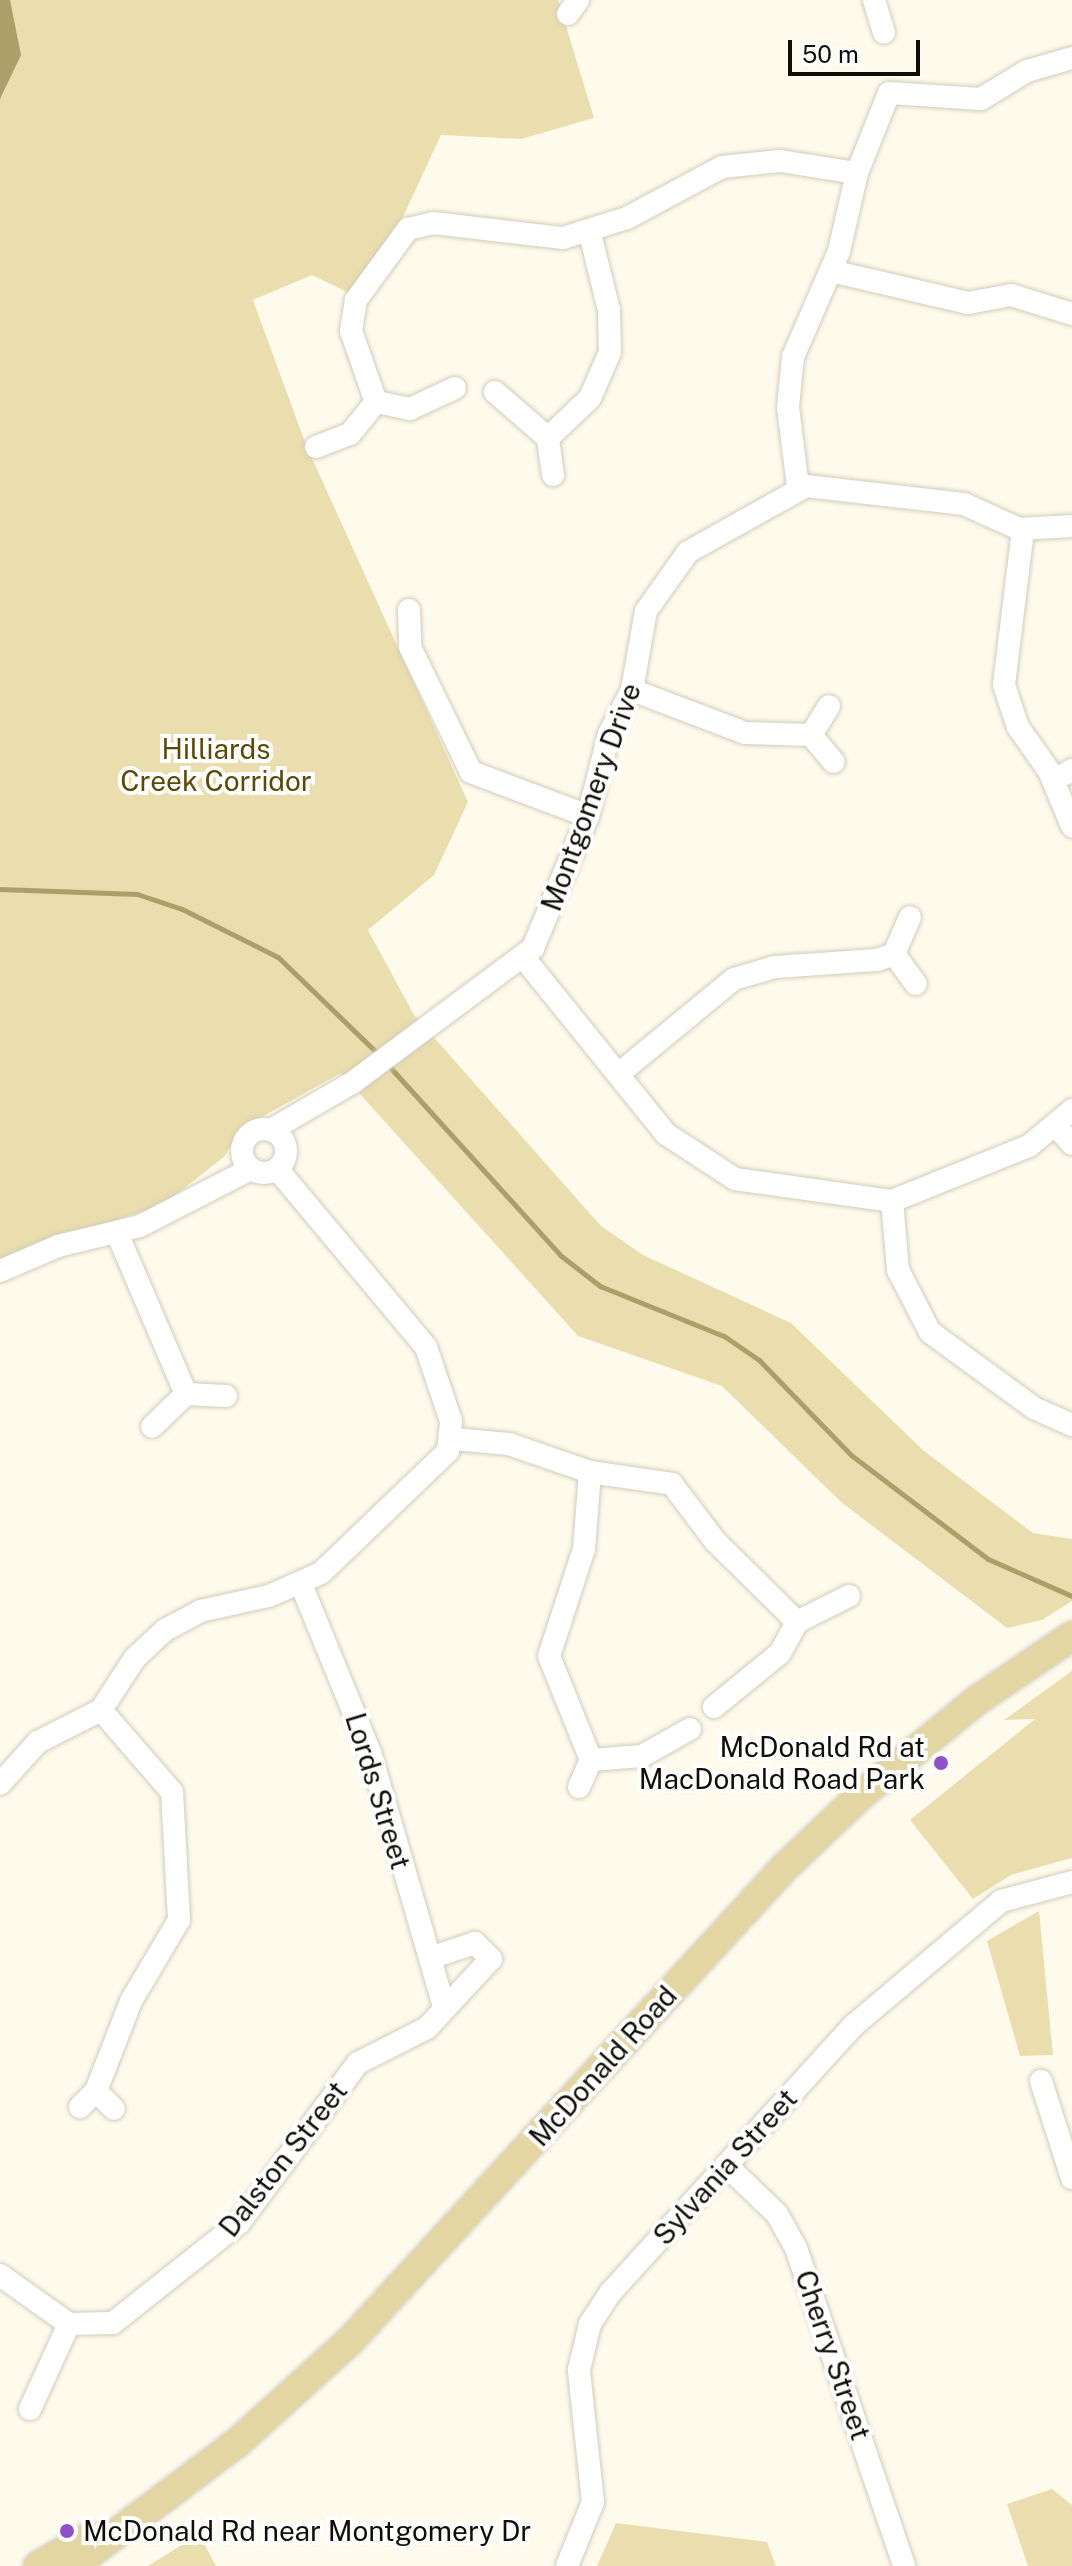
<!DOCTYPE html>
<style>
body{margin:0}
#map{position:relative;width:1072px;height:2566px;overflow:hidden;background:#fefbed;font-family:"Public Sans",sans-serif}
div>[style]{position:absolute}
.green>*{inset:0;background:#eadeae}
.water>*{inset:0;background:#ad9f69}
.stream>*{height:5px;margin:-2.5px;padding:0 2.5px;transform-origin:2.5px;border-radius:2.5px;background:#ad9f69}
.roads{filter:drop-shadow(0 0 2px #d1cdbc) drop-shadow(0 0 2px #d1cdbc)}
.minor>*{height:22px;margin:-11px;padding:0 11px;transform-origin:11px;border-radius:11px;background:#fff}
.minor>.ring{margin:-11px;padding:0;box-sizing:content-box;background:none;border:22px solid #fff;border-radius:50%}
.major>*{height:28px;margin:-14px;padding:0 14px;transform-origin:14px;border-radius:14px;background:#e3d6a3}
.dots>*{width:22px;height:22px;translate:-50% -50%;box-sizing:border-box;border:4px solid #fff;border-radius:50%}
span{translate:-50% -50%;white-space:nowrap;text-align:center;line-height:1.15;-webkit-text-stroke:8px #fff;paint-order:stroke}
.park-label{font-size:28px;color:#594a04}
.street-label{font-size:28px;color:#0f0e08}
.poi-label{font-size:28px;color:#0f0e08}
.right{translate:-100% -50%;text-align:right}
.left{translate:0 -50%;text-align:left}
.scale{position:absolute;left:788px;top:40px;width:132px;height:36px;box-sizing:border-box;border:4px solid #0f0e08;border-top:0;padding-left:10px;font-size:24px;line-height:28px;white-space:nowrap;color:#0f0e08;-webkit-text-stroke:6px #fff;paint-order:stroke}
</style>
<div id="map">
<div class="green">
<div style="clip-path:polygon(0 0,558px 0,594px 118px,521px 139px,441px 135px,402px 219px,349px 293px,312px 275px,253px 300px,306px 445px,468px 802px,434px 875px,368px 930px,414px 1015px,601px 1226px,643px 1255px,791px 1323px,924px 1451px,1033px 1533px,1072px 1539px,1072px 1601px,1042px 1620px,1007px 1628px,841px 1502px,722px 1386px,578px 1336px,341px 1073px,240px 1129px,225px 1156px,164px 1204px,0 1259px)"></div>
<div style="clip-path:polygon(1072px 1671px,1072px 1858px,1011px 1875px,973px 1899px,910px 1820px,1035px 1719px,1004px 1720px)"></div>
<div style="clip-path:polygon(1039px 1911px,1053px 2055px,1020px 2056px,987px 1941px)"></div>
<div style="clip-path:polygon(1052px 2489px,1072px 2505px,1072px 2566px,1028px 2566px,1007px 2504px)"></div>
<div style="clip-path:polygon(616px 2523px,767px 2542px,776px 2566px,597px 2566px)"></div>
<div style="clip-path:polygon(199px 2534px,216px 2566px,148px 2566px)"></div>
</div>
<div class="water">
<div style="clip-path:polygon(0 0,10px 0,21px 55px,0 99px)"></div>
</div>
<div class="stream">
<div style="left:0;top:889px;width:137px;rotate:2.1deg"></div>
<div style="left:137px;top:894px;width:47px;rotate:18.4deg"></div>
<div style="left:182px;top:909px;width:107px;rotate:26.6deg"></div>
<div style="left:278px;top:957px;width:141px;rotate:44.1deg"></div>
<div style="left:388px;top:1065px;width:256px;rotate:47.8deg"></div>
<div style="left:560px;top:1255px;width:51px;rotate:37.8deg"></div>
<div style="left:600px;top:1286px;width:134px;rotate:22deg"></div>
<div style="left:724px;top:1336px;width:42px;rotate:34.4deg"></div>
<div style="left:759px;top:1360px;width:132px;rotate:45.9deg"></div>
<div style="left:851px;top:1455px;width:172px;rotate:37.2deg"></div>
<div style="left:988px;top:1559px;width:92px;rotate:23.8deg"></div>
</div>
<div class="roads">
<div class="minor">
<div style="left:874px;top:0;width:34px;rotate:73deg"></div>
<div style="left:568px;top:14px;width:17px;rotate:-54deg"></div>
<div style="left:831px;top:271px;width:141px;rotate:13.1deg"></div>
<div style="left:968px;top:303px;width:44px;rotate:-10.5deg"></div>
<div style="left:1011px;top:295px;width:64px;rotate:17.3deg"></div>
<div style="left:455px;top:388px;width:50px;rotate:155deg"></div>
<div style="left:410px;top:409px;width:35px;rotate:-168deg"></div>
<div style="left:376px;top:402px;width:75px;rotate:-109.4deg"></div>
<div style="left:351px;top:331px;width:31px;rotate:-81deg"></div>
<div style="left:356px;top:300px;width:88px;rotate:-53.8deg"></div>
<div style="left:408px;top:229px;width:26px;rotate:-13deg"></div>
<div style="left:433px;top:223px;width:131px;rotate:6.6deg"></div>
<div style="left:563px;top:238px;width:67px;rotate:-17.4deg"></div>
<div style="left:627px;top:218px;width:108px;rotate:-28.2deg"></div>
<div style="left:722px;top:167px;width:58px;rotate:-5.9deg"></div>
<div style="left:780px;top:161px;width:78px;rotate:8.9deg"></div>
<div style="left:495px;top:392px;width:70px;rotate:41deg"></div>
<div style="left:316px;top:447px;width:36px;rotate:-21deg"></div>
<div style="left:350px;top:434px;width:41px;rotate:-50.9deg"></div>
<div style="left:553px;top:475px;width:37px;rotate:-98deg"></div>
<div style="left:548px;top:438px;width:58px;rotate:-43.6deg"></div>
<div style="left:590px;top:398px;width:50px;rotate:-66.5deg"></div>
<div style="left:610px;top:352px;width:42px;rotate:-91.4deg"></div>
<div style="left:609px;top:310px;width:78px;rotate:-104deg"></div>
<div style="left:798px;top:487px;width:81px;rotate:-97.1deg"></div>
<div style="left:788px;top:407px;width:50px;rotate:-84.3deg"></div>
<div style="left:793px;top:357px;width:116px;rotate:-66.5deg"></div>
<div style="left:839px;top:251px;width:80px;rotate:-77deg"></div>
<div style="left:857px;top:173px;width:86px;rotate:-68.2deg"></div>
<div style="left:889px;top:93px;width:92px;rotate:3.7deg"></div>
<div style="left:981px;top:99px;width:54px;rotate:-31.3deg"></div>
<div style="left:1027px;top:71px;width:47px;rotate:-16.1deg"></div>
<div style="left:1023px;top:530px;width:156px;rotate:97deg"></div>
<div style="left:1004px;top:685px;width:44px;rotate:71.6deg"></div>
<div style="left:1018px;top:727px;width:54px;rotate:54.8deg"></div>
<div style="left:1049px;top:771px;width:60px;rotate:67.3deg"></div>
<div style="left:409px;top:610px;width:37px;rotate:88deg"></div>
<div style="left:410px;top:647px;width:139px;rotate:64deg"></div>
<div style="left:471px;top:772px;width:125px;rotate:20.6deg"></div>
<div style="left:632px;top:690px;width:121px;rotate:20.8deg"></div>
<div style="left:745px;top:733px;width:66px;rotate:1.7deg"></div>
<div style="left:811px;top:735px;width:35px;rotate:50deg"></div>
<div style="left:811px;top:735px;width:34px;rotate:-58deg"></div>
<div style="left:1054px;top:780px;width:21px;rotate:-29deg"></div>
<div style="left:894px;top:954px;width:37px;rotate:54deg"></div>
<div style="left:524px;top:958px;width:226px;rotate:51.1deg"></div>
<div style="left:666px;top:1134px;width:82px;rotate:33.1deg"></div>
<div style="left:735px;top:1179px;width:159px;rotate:8deg"></div>
<div style="left:892px;top:1201px;width:148px;rotate:-21.9deg"></div>
<div style="left:1029px;top:1146px;width:56px;rotate:-39.9deg"></div>
<div style="left:621px;top:1072px;width:146px;rotate:-39.5deg"></div>
<div style="left:734px;top:979px;width:43px;rotate:-16.3deg"></div>
<div style="left:775px;top:967px;width:102px;rotate:-3.9deg"></div>
<div style="left:877px;top:960px;width:18px;rotate:-19deg"></div>
<div style="left:894px;top:954px;width:40px;rotate:-66.6deg"></div>
<div style="left:1056px;top:1126px;width:24px;rotate:48deg"></div>
<div class="ring" style="left:242px;top:1129px;width:22px;height:22px"></div>
<div style="left:271px;top:1130px;width:94px;rotate:-30.1deg"></div>
<div style="left:352px;top:1083px;width:226px;rotate:-36.7deg"></div>
<div style="left:533px;top:948px;width:143px;rotate:-67.4deg"></div>
<div style="left:588px;top:816px;width:85px;rotate:-75.6deg"></div>
<div style="left:609px;top:734px;width:50px;rotate:-62.4deg"></div>
<div style="left:632px;top:690px;width:80px;rotate:-80deg"></div>
<div style="left:646px;top:611px;width:72px;rotate:-54.6deg"></div>
<div style="left:688px;top:552px;width:135px;rotate:-29.2deg"></div>
<div style="left:806px;top:486px;width:159px;rotate:6.5deg"></div>
<div style="left:964px;top:504px;width:60px;rotate:24.4deg"></div>
<div style="left:1019px;top:529px;width:53px;rotate:-3.2deg"></div>
<div style="left:892px;top:1201px;width:69px;rotate:85deg"></div>
<div style="left:898px;top:1270px;width:70px;rotate:62.7deg"></div>
<div style="left:930px;top:1332px;width:129px;rotate:36.2deg"></div>
<div style="left:1034px;top:1408px;width:42px;rotate:24.1deg"></div>
<div style="left:117px;top:1233px;width:175px;rotate:66.8deg"></div>
<div style="left:186px;top:1394px;width:47px;rotate:135.9deg"></div>
<div style="left:0;top:1271px;width:63px;rotate:-23.3deg"></div>
<div style="left:58px;top:1246px;width:84px;rotate:-13.7deg"></div>
<div style="left:140px;top:1226px;width:125px;rotate:-27.2deg"></div>
<div style="left:186px;top:1394px;width:40px;rotate:2.9deg"></div>
<div style="left:453px;top:1439px;width:56px;rotate:5.1deg"></div>
<div style="left:509px;top:1444px;width:86px;rotate:19.1deg"></div>
<div style="left:590px;top:1472px;width:83px;rotate:8.3deg"></div>
<div style="left:672px;top:1484px;width:71px;rotate:53deg"></div>
<div style="left:715px;top:1541px;width:115px;rotate:44.6deg"></div>
<div style="left:797px;top:1622px;width:58px;rotate:-26.6deg"></div>
<div style="left:301px;top:1584px;width:182px;rotate:67.7deg"></div>
<div style="left:370px;top:1752px;width:262px;rotate:73.8deg"></div>
<div style="left:714px;top:1707px;width:85px;rotate:-39.3deg"></div>
<div style="left:780px;top:1653px;width:35px;rotate:-61deg"></div>
<div style="left:591px;top:1760px;width:51px;rotate:-4.5deg"></div>
<div style="left:642px;top:1756px;width:55px;rotate:-29.4deg"></div>
<div style="left:0;top:1784px;width:57px;rotate:-47.9deg"></div>
<div style="left:38px;top:1742px;width:71px;rotate:-26.9deg"></div>
<div style="left:101px;top:1710px;width:62px;rotate:-56.8deg"></div>
<div style="left:135px;top:1658px;width:41px;rotate:-43deg"></div>
<div style="left:165px;top:1630px;width:40px;rotate:-28deg"></div>
<div style="left:200px;top:1611px;width:71px;rotate:-12.3deg"></div>
<div style="left:269px;top:1596px;width:57px;rotate:-23.9deg"></div>
<div style="left:321px;top:1573px;width:176px;rotate:-43.8deg"></div>
<div style="left:448px;top:1451px;width:30px;rotate:-84deg"></div>
<div style="left:451px;top:1421px;width:78px;rotate:-108.7deg"></div>
<div style="left:426px;top:1347px;width:232px;rotate:-129.9deg"></div>
<div style="left:579px;top:1787px;width:30px;rotate:-66deg"></div>
<div style="left:591px;top:1760px;width:112px;rotate:-112deg"></div>
<div style="left:549px;top:1656px;width:113px;rotate:-71.9deg"></div>
<div style="left:584px;top:1549px;width:77px;rotate:-85.5deg"></div>
<div style="left:1041px;top:2081px;width:102px;rotate:72.3deg"></div>
<div style="left:96px;top:2091px;width:25px;rotate:45deg"></div>
<div style="left:80px;top:2107px;width:23px;rotate:-45deg"></div>
<div style="left:96px;top:2091px;width:97px;rotate:-68.7deg"></div>
<div style="left:131px;top:2001px;width:94px;rotate:-59.3deg"></div>
<div style="left:179px;top:1920px;width:128px;rotate:-93.1deg"></div>
<div style="left:172px;top:1792px;width:108px;rotate:-130.9deg"></div>
<div style="left:726px;top:2165px;width:71px;rotate:43.9deg"></div>
<div style="left:777px;top:2214px;width:39px;rotate:61deg"></div>
<div style="left:796px;top:2248px;width:336px;rotate:71.2deg"></div>
<div style="left:0;top:2275px;width:85px;rotate:35.4deg"></div>
<div style="left:69px;top:2324px;width:44px;rotate:-1.3deg"></div>
<div style="left:113px;top:2323px;width:161px;rotate:-38.4deg"></div>
<div style="left:239px;top:2223px;width:199px;rotate:-53.4deg"></div>
<div style="left:358px;top:2063px;width:77px;rotate:-26.9deg"></div>
<div style="left:427px;top:2028px;width:94px;rotate:-47.2deg"></div>
<div style="left:491px;top:1959px;width:23px;rotate:-135deg"></div>
<div style="left:475px;top:1943px;width:47px;rotate:161.6deg"></div>
<div style="left:30px;top:2409px;width:94px;rotate:-65.4deg"></div>
<div style="left:567px;top:2566px;width:69px;rotate:-67.9deg"></div>
<div style="left:593px;top:2502px;width:133px;rotate:-96.1deg"></div>
<div style="left:579px;top:2370px;width:47px;rotate:-76.6deg"></div>
<div style="left:590px;top:2324px;width:38px;rotate:-57deg"></div>
<div style="left:611px;top:2292px;width:361px;rotate:-47.7deg"></div>
<div style="left:854px;top:2025px;width:192px;rotate:-40.1deg"></div>
<div style="left:1001px;top:1901px;width:73px;rotate:-15deg"></div>
</div>
<div class="major">
<div style="left:38px;top:2566px;width:59px;rotate:-29.6deg"></div>
<div style="left:73px;top:2566px;width:205px;rotate:-36.9deg"></div>
<div style="left:237px;top:2443px;width:152px;rotate:-42.1deg"></div>
<div style="left:350px;top:2341px;width:642px;rotate:-47.46deg"></div>
<div style="left:784px;top:1868px;width:108px;rotate:-43.5deg"></div>
<div style="left:862px;top:1794px;width:147px;rotate:-39.2deg"></div>
<div style="left:976px;top:1701px;width:116px;rotate:-34.1deg"></div>
</div>
</div>
<div class="dots">
<div style="left:941px;top:1763px;background:#8f51c7"></div>
<div style="left:67px;top:2531px;background:#8f51c7"></div>
</div>
<div class="park-label">
<span style="left:216px;top:765px">Hilliards<br>Creek Corridor</span>
</div>
<div class="street-label">
<span style="left:591px;top:797px;rotate:-70deg">Montgomery Drive</span>
<span style="left:378px;top:1791px;rotate:73deg">Lords Street</span>
<span style="left:603px;top:2066px;rotate:-48deg">McDonald Road</span>
<span style="left:283px;top:2159px;rotate:-52deg">Dalston Street</span>
<span style="left:725px;top:2167px;rotate:-48deg">Sylvania Street</span>
<span style="left:833px;top:2355px;rotate:71deg">Cherry Street</span>
</div>
<div class="poi-label">
<span class="right" style="left:925px;top:1763px">McDonald Rd at<br>MacDonald Road Park</span>
<span class="left" style="left:83px;top:2531px">McDonald Rd near Montgomery Dr</span>
</div>
<div class="scale">50 m</div>
</div>
